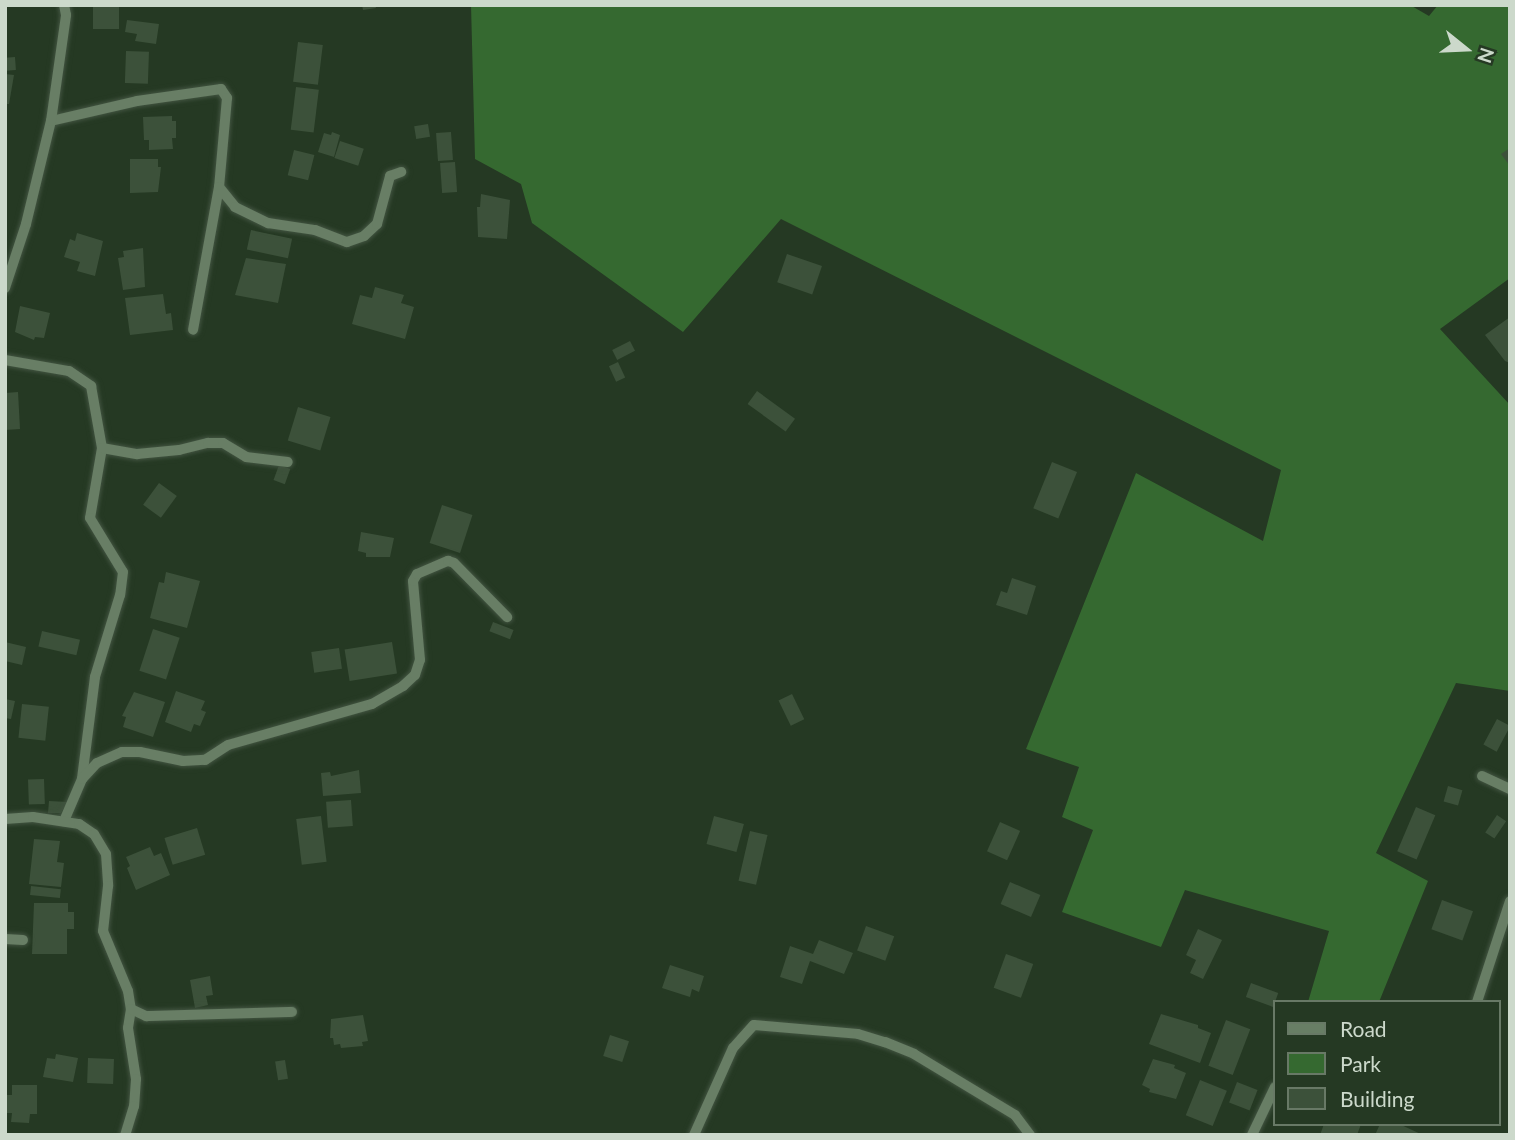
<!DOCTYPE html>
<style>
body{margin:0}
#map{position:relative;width:1515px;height:1140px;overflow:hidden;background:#253923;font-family:Lato,sans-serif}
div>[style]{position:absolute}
.green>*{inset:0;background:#356930}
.building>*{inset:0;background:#3c513a;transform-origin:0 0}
.roads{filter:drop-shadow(0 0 2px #425441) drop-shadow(0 0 2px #425441)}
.minor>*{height:10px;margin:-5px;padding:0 5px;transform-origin:5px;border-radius:5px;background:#687e65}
span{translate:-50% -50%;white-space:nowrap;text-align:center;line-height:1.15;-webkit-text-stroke:6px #253923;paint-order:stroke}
.frame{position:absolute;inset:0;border:7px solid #ccd9cb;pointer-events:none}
.legend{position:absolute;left:1273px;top:1000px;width:228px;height:126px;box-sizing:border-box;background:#253923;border:2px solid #687966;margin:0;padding:9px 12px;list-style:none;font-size:21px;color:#ccd9cb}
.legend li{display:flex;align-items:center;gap:14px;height:35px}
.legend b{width:35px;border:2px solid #687966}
.north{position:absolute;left:1431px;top:14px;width:70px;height:70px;-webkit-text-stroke:5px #253923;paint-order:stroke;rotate:108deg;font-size:19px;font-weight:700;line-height:28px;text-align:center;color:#ccd9cb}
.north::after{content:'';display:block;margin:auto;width:24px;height:32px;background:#ccd9cb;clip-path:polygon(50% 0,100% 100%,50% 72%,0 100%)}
</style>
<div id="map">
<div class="green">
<div style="clip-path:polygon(471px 5px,1410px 5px,1429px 16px,1438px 5px,1510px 5px,1510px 278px,1440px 329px,1510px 405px,1510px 691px,1456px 683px,1376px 853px,1428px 881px,1379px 1002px,1308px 1002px,1329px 931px,1185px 890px,1161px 947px,1062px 912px,1093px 830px,1062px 817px,1079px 767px,1026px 749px,1136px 473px,1263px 541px,1281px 470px,781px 219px,683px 332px,532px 223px,521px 184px,475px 159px)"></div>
</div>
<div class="building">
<div style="clip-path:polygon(362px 5px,375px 5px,376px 8px,363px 10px)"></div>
<div style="left:93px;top:6px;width:26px;height:23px"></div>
<div style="clip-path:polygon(127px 20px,159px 24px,156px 44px,135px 41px,137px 34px,125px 32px)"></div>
<div style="left:298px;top:42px;width:25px;height:40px;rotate:7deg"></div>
<div style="left:126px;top:51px;width:23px;height:32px;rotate:2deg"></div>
<div style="left:15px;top:57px;width:13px;height:10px;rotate:86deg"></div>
<div style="clip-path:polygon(5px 74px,14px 75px,9px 104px,5px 104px)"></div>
<div style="left:296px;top:87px;width:23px;height:43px;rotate:7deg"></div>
<div style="clip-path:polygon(172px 116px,172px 121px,176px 121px,176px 138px,172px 138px,173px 149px,149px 150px,149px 140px,144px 140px,143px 117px)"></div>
<div style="left:428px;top:124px;width:13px;height:14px;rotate:81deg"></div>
<div style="clip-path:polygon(332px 132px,340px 135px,334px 157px,318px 152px,324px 133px,331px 135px)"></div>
<div style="left:451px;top:132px;width:28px;height:15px;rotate:86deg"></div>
<div style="left:340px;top:141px;width:25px;height:18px;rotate:18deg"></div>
<div style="clip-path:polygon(1510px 148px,1510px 166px,1501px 154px)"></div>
<div style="left:294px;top:150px;width:21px;height:26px;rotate:14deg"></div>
<div style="clip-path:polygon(130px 159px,158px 159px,158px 167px,161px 167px,158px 192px,130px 193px)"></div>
<div style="left:455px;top:162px;width:30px;height:15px;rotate:86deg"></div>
<div style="clip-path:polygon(481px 194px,510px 200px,507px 239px,478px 237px,477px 207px,480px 207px)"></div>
<div style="left:251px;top:230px;width:42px;height:20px;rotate:12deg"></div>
<div style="clip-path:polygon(77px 233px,103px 241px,95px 276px,77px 271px,80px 262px,64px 257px,70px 239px,75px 241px)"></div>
<div style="clip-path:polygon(143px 248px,145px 287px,123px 290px,118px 258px,124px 257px,123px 251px)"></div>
<div style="left:787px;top:254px;width:37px;height:30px;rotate:19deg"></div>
<div style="clip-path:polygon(246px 258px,286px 264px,278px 303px,235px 295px)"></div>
<div style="clip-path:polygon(375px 287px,404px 295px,401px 303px,414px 307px,405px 339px,352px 324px,360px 295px,372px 298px)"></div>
<div style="clip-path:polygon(163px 294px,166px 314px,171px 313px,173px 330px,130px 335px,125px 298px)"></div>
<div style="clip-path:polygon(20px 306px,50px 313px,44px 338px,35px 337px,34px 340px,15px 332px)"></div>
<div style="clip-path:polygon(1510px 317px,1510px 363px,1505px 361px,1485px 335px)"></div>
<div style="left:630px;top:341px;width:11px;height:20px;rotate:63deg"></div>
<div style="left:618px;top:362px;width:17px;height:10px;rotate:65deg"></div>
<div style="left:757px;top:391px;width:47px;height:16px;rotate:36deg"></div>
<div style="clip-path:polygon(18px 392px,20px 429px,5px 430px,5px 393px)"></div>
<div style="left:298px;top:407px;width:34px;height:35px;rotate:17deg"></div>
<div style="left:1052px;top:462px;width:27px;height:50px;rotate:22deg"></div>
<div style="left:279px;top:465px;width:12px;height:16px;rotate:20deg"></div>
<div style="left:159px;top:483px;width:22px;height:27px;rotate:36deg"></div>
<div style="left:442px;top:505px;width:32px;height:40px;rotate:18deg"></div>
<div style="clip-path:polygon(361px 532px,394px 538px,390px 557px,366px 557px,366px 553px,358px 551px)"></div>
<div style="clip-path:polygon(166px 572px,200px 581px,187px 628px,150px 618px,159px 582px,164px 583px)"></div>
<div style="clip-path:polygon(1012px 578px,1036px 586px,1027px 615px,996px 605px,1001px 591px,1007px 593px)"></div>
<div style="left:493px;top:622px;width:22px;height:10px;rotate:21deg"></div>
<div style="left:153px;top:629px;width:28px;height:44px;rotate:18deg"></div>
<div style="left:42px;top:631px;width:39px;height:16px;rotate:13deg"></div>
<div style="clip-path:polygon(5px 642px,26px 647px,22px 665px,5px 661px)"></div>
<div style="left:392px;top:642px;width:32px;height:48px;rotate:81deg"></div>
<div style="left:339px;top:648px;width:21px;height:28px;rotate:82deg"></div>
<div style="clip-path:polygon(176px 691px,205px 701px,201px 710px,206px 712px,200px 726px,194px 724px,191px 732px,165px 722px)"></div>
<div style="clip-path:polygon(134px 692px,165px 702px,153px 737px,123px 727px,126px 717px,122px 716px)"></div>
<div style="left:792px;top:694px;width:28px;height:15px;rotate:64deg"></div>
<div style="clip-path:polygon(5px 699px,15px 701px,11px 719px,5px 718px)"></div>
<div style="left:22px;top:704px;width:27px;height:34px;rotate:6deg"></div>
<div style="left:1497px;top:719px;width:15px;height:29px;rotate:28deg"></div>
<div style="clip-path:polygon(359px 770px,361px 793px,323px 796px,321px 773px,330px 772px,331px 776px)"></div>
<div style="left:44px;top:779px;width:25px;height:16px;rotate:88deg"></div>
<div style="left:1448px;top:786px;width:15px;height:16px;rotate:16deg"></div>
<div style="left:351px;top:800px;width:26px;height:25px;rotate:86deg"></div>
<div style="clip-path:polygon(49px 801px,68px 802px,61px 813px,48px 813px)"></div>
<div style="left:1416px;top:807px;width:21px;height:48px;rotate:23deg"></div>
<div style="left:1497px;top:815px;width:11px;height:21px;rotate:34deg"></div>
<div style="left:321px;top:816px;width:46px;height:25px;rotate:83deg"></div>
<div style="left:714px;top:816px;width:31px;height:29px;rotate:15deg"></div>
<div style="left:1000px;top:822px;width:22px;height:32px;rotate:24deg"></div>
<div style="left:197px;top:828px;width:28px;height:34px;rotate:73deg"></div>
<div style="left:750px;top:831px;width:18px;height:51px;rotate:13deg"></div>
<div style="clip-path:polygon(34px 839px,60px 841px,57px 862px,64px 863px,61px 887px,29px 884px)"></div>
<div style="clip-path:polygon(150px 847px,154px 856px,161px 853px,170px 875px,136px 890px,127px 868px,130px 866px,126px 857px)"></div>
<div style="left:1010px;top:882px;width:33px;height:24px;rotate:23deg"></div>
<div style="left:31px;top:886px;width:30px;height:9px;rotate:6deg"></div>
<div style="left:1442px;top:900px;width:33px;height:31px;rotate:20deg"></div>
<div style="clip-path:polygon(34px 903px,68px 903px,68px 912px,74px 912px,74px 929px,67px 929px,67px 954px,32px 954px)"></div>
<div style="left:866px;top:926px;width:30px;height:26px;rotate:20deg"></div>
<div style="clip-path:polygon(1198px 929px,1222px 940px,1203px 979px,1190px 973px,1196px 960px,1186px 955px)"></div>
<div style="clip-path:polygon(819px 940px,853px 953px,844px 974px,810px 961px,802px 984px,780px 977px,790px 946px,813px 954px)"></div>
<div style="left:1006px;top:954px;width:29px;height:36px;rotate:20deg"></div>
<div style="clip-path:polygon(670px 965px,704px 976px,699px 992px,692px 989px,690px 997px,662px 988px)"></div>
<div style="clip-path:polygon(210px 976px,213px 995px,206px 996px,208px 1005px,195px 1008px,190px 980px)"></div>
<div style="left:1251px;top:983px;width:29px;height:15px;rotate:20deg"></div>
<div style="clip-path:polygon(1161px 1014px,1198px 1025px,1198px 1028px,1211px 1033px,1200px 1063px,1149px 1044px)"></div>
<div style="clip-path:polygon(363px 1015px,368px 1041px,362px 1042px,363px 1046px,341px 1048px,340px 1044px,334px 1045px,333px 1038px,330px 1038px,331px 1019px)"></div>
<div style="left:1226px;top:1020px;width:26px;height:49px;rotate:21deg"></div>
<div style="left:610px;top:1035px;width:20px;height:22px;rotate:18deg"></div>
<div style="clip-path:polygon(56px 1054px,78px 1058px,73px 1082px,43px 1077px,47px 1058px,55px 1059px)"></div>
<div style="left:88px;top:1058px;width:26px;height:25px;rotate:2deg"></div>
<div style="clip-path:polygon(1153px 1059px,1175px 1065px,1174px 1068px,1186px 1073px,1176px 1099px,1149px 1092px,1150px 1089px,1142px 1085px)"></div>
<div style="left:285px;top:1060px;width:19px;height:10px;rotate:81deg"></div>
<div style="left:1200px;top:1080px;width:29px;height:38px;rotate:22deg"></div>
<div style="left:1237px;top:1082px;width:22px;height:22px;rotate:21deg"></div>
<div style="clip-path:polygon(12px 1085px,37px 1085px,37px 1114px,30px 1114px,29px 1123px,11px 1122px,12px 1113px,7px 1113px,7px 1095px,12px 1095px)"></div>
<div style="clip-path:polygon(1324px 1124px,1361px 1124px,1357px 1135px,1320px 1135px)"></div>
<div style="clip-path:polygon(1380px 1124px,1399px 1124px,1423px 1135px,1375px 1135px)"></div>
</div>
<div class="roads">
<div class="minor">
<div style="left:51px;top:121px;width:88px;rotate:-13.1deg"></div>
<div style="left:137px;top:101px;width:85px;rotate:-8.1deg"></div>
<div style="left:221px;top:89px;width:11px;rotate:56deg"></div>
<div style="left:227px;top:98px;width:89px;rotate:95.1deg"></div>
<div style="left:219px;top:187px;width:145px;rotate:100.3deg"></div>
<div style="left:219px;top:187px;width:26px;rotate:51deg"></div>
<div style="left:235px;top:207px;width:37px;rotate:26deg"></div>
<div style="left:268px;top:223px;width:48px;rotate:8.5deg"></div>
<div style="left:315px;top:230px;width:34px;rotate:21deg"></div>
<div style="left:347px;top:242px;width:18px;rotate:-19deg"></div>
<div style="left:364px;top:236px;width:18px;rotate:-43deg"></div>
<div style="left:377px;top:224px;width:50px;rotate:-74.8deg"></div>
<div style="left:390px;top:176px;width:12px;rotate:-20deg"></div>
<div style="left:5px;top:288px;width:67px;rotate:-71.8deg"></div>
<div style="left:26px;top:224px;width:106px;rotate:-76.4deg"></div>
<div style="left:51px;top:121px;width:107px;rotate:-81.9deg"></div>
<div style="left:66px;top:15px;width:10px;rotate:-101deg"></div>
<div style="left:5px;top:360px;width:65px;rotate:9.8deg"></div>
<div style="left:69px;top:371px;width:27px;rotate:34deg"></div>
<div style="left:91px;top:386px;width:63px;rotate:79.9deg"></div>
<div style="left:102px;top:448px;width:71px;rotate:99.7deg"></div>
<div style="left:90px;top:518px;width:63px;rotate:58.6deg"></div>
<div style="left:123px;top:572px;width:23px;rotate:97deg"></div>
<div style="left:120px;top:595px;width:86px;rotate:107deg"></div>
<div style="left:95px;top:677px;width:103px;rotate:97.3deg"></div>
<div style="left:82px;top:779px;width:46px;rotate:113.2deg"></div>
<div style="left:102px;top:448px;width:36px;rotate:10deg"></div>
<div style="left:137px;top:454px;width:42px;rotate:-5.4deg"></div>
<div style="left:179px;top:450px;width:30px;rotate:-14deg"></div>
<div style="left:208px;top:443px;width:15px"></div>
<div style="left:223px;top:443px;width:27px;rotate:31deg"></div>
<div style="left:246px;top:457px;width:42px;rotate:6.8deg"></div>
<div style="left:1482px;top:776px;width:31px;rotate:25deg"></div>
<div style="left:82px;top:779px;width:22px;rotate:-47deg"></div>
<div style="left:97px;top:763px;width:27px;rotate:-24deg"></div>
<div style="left:122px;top:752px;width:18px"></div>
<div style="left:140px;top:752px;width:44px;rotate:11.8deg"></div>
<div style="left:183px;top:761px;width:22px;rotate:-3deg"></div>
<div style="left:205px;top:760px;width:27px;rotate:-33deg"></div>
<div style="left:228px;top:745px;width:150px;rotate:-15.9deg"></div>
<div style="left:372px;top:704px;width:36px;rotate:-30deg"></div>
<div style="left:403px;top:686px;width:16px;rotate:-43deg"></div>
<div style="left:415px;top:675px;width:16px;rotate:-72deg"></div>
<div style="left:420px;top:660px;width:79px;rotate:-95.1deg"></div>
<div style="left:413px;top:581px;width:8px;rotate:-60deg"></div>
<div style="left:417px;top:574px;width:34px;rotate:-23deg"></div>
<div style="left:448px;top:561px;width:6px;rotate:18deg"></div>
<div style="left:454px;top:563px;width:76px;rotate:45.5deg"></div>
<div style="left:5px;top:819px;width:28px;rotate:-4deg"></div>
<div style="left:33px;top:817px;width:47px;rotate:8.7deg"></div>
<div style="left:79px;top:824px;width:18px;rotate:34deg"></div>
<div style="left:94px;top:834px;width:23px;rotate:59deg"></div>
<div style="left:106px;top:854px;width:32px;rotate:86deg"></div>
<div style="left:108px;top:886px;width:45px;rotate:96.3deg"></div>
<div style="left:103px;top:931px;width:65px;rotate:67.4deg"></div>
<div style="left:128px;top:991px;width:18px;rotate:81deg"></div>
<div style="left:131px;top:1009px;width:19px;rotate:99deg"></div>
<div style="left:128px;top:1028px;width:52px;rotate:81.1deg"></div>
<div style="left:136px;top:1079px;width:27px;rotate:94deg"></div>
<div style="left:134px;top:1106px;width:30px;rotate:107deg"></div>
<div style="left:5px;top:939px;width:18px;rotate:3deg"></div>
<div style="left:1477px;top:1002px;width:106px;rotate:-71.9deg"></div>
<div style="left:131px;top:1009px;width:17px;rotate:25deg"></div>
<div style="left:146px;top:1016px;width:146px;rotate:-1.6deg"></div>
<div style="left:694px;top:1135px;width:95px;rotate:-65.9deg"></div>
<div style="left:733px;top:1048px;width:31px;rotate:-48deg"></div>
<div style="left:754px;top:1025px;width:104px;rotate:4.9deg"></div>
<div style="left:858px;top:1034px;width:28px;rotate:17deg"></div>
<div style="left:885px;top:1042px;width:31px;rotate:22deg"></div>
<div style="left:914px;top:1054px;width:118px;rotate:31.1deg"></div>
<div style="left:1015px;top:1115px;width:25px;rotate:53deg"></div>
<div style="left:1252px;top:1135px;width:53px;rotate:-64.4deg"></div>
</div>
</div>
<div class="frame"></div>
<ul class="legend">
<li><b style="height:9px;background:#687e65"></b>Road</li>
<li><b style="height:19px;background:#356930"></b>Park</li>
<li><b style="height:19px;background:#3c513a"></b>Building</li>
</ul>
<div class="north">N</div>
</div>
